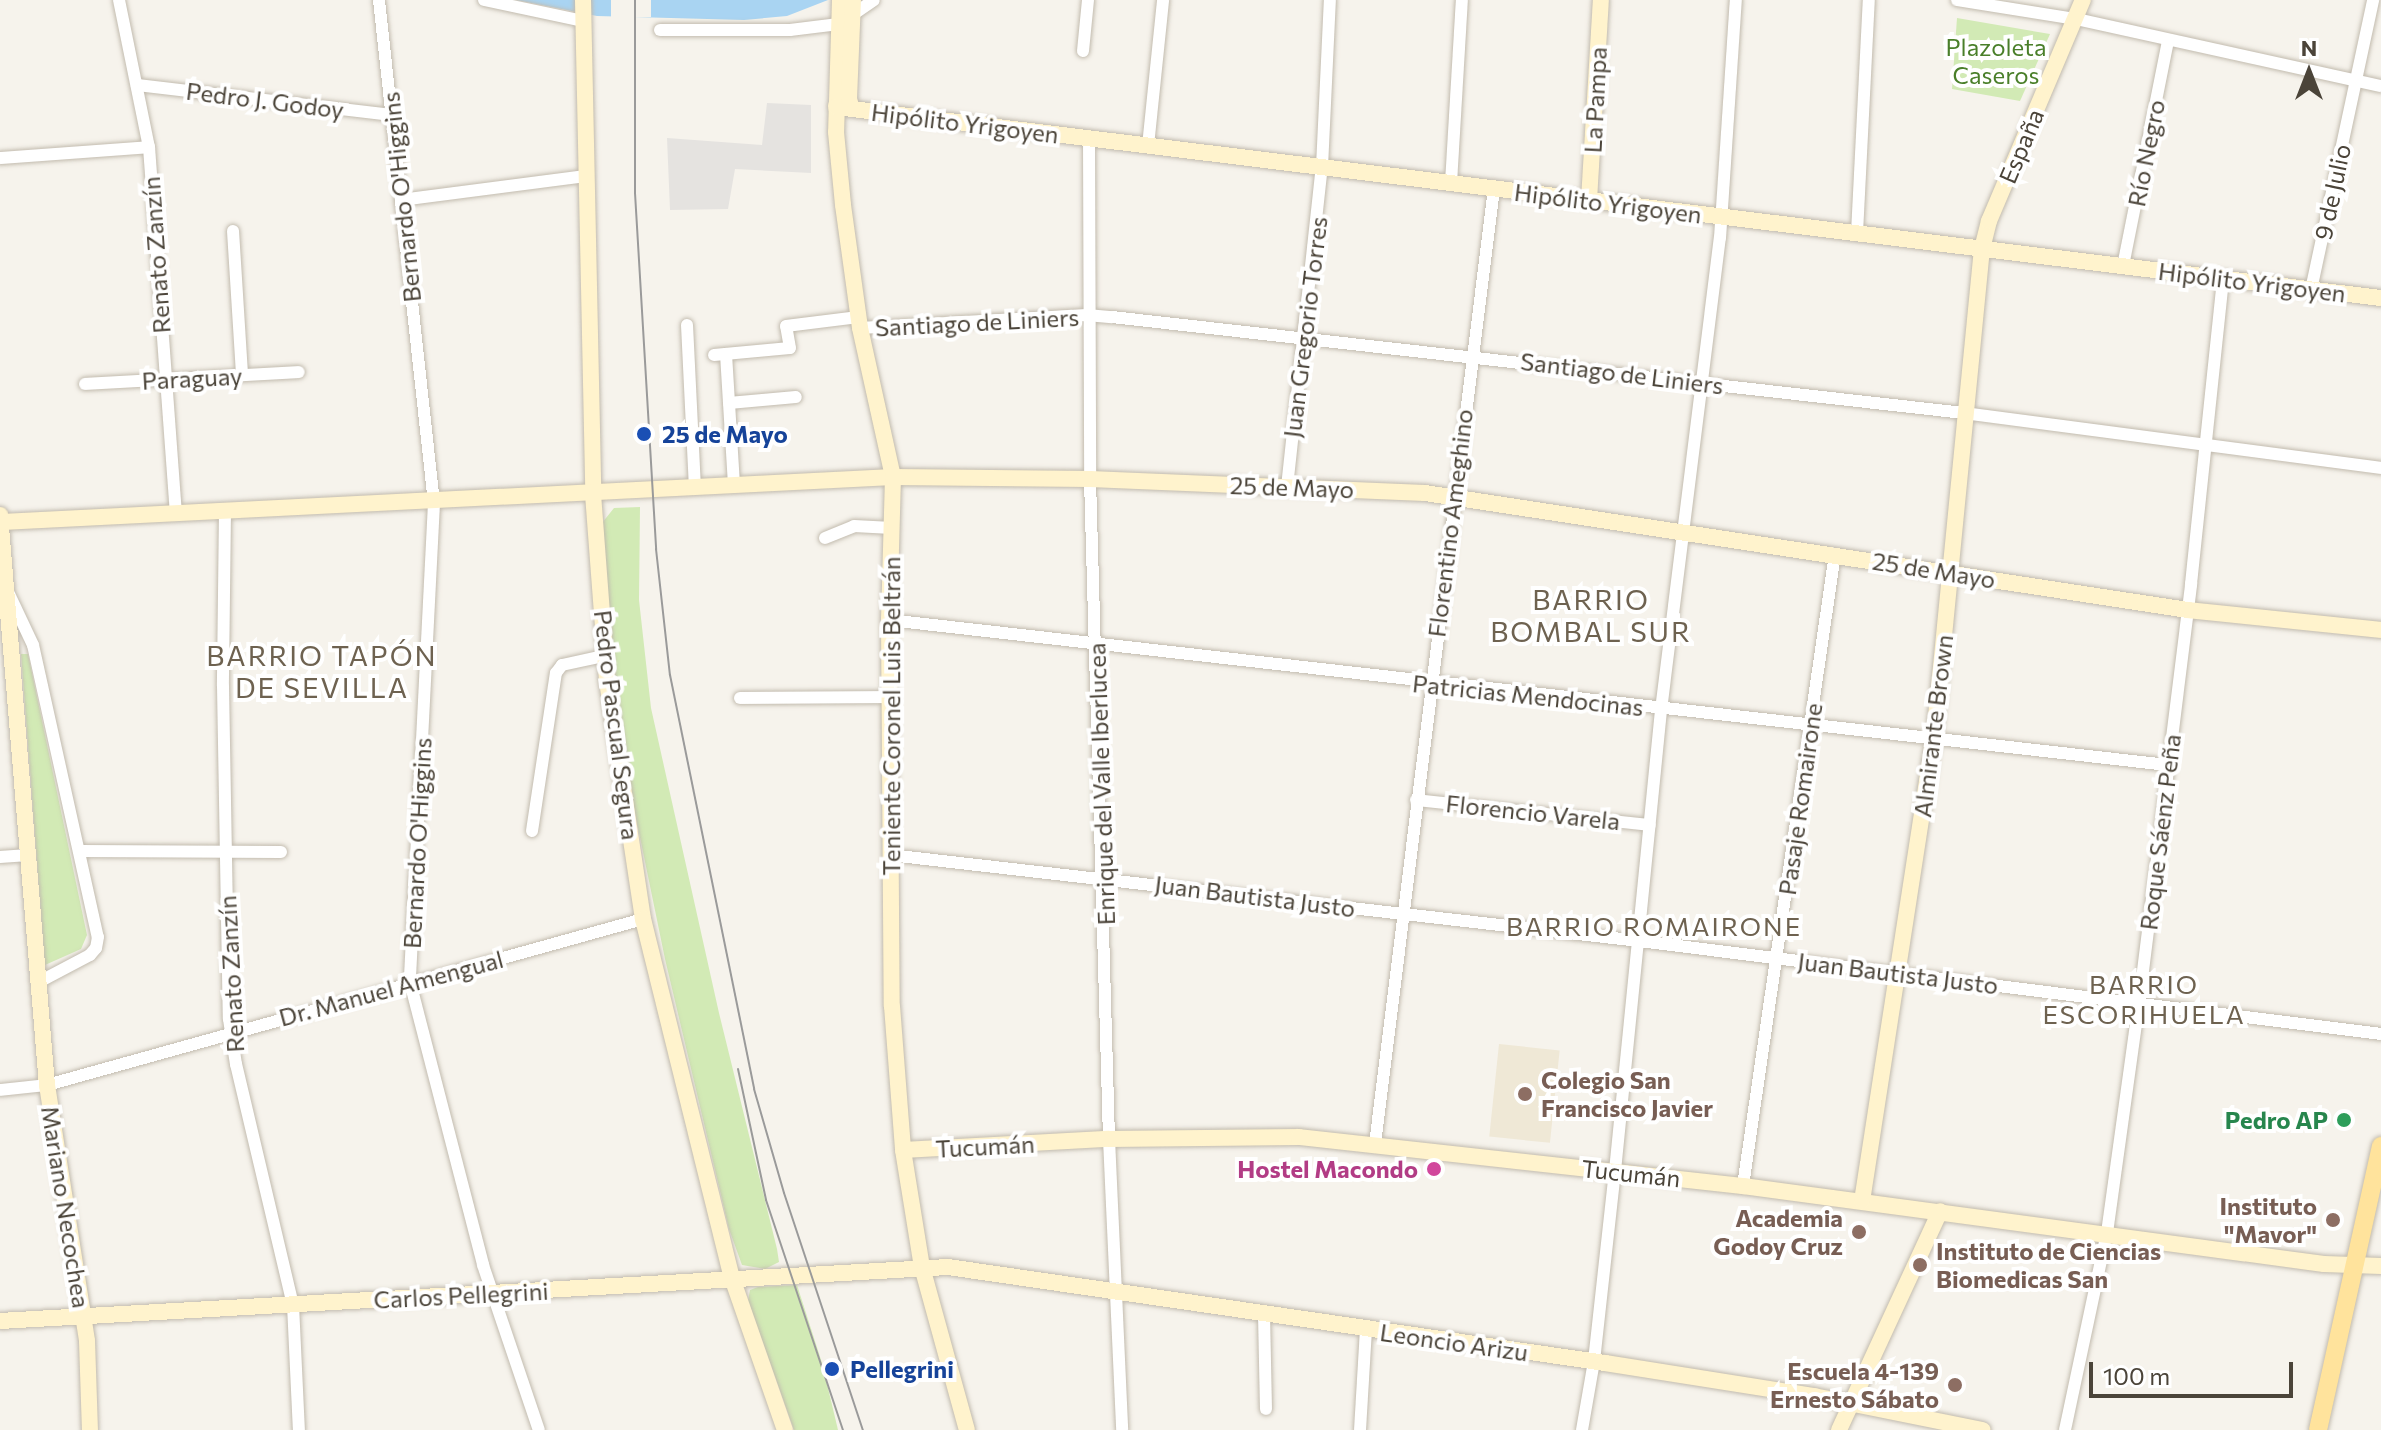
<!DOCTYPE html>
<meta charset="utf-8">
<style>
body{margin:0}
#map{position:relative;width:2381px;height:1430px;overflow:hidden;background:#f6f3ec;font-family:Commissioner,sans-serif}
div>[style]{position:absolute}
.education>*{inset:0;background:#efe8d6;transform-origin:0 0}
.green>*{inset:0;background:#d2eab5}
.parking>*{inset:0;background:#e5e3e0}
.water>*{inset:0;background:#a9d4f2}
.pier>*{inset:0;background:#f6f3ec;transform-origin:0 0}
.roads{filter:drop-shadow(0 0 2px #c2bbae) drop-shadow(0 0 2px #c2bbae)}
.street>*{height:12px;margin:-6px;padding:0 6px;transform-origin:6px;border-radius:6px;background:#fff}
.secondary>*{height:16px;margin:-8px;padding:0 8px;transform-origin:8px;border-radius:8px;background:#fff3cd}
.primary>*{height:18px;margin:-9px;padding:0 9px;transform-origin:9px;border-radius:9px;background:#ffe39c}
.tram>*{height:2px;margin:-1px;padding:0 1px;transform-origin:1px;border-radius:1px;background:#9a9a9a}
.dots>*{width:22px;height:22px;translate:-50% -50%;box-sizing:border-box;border:4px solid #fff;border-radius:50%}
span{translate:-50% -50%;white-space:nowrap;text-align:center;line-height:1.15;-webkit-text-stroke:8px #fff;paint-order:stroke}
.park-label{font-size:24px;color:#4a7f2a}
.street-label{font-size:24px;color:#4b4439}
.transit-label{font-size:24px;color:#164399;font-weight:700}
.left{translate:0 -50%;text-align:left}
.education-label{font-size:24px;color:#785e54;font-weight:700}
.right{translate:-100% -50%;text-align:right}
.leisure-label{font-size:24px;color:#27864d;font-weight:700}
.hotel-label{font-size:24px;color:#b23c85;font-weight:700}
.neighbourhood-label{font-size:26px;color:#6e6250;letter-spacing:2px}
.quarter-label{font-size:28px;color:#6e6250;letter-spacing:2px}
.north{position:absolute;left:2269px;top:32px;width:80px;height:80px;-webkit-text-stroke:6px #fff;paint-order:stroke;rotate:0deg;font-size:22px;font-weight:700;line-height:32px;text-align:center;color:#4b4439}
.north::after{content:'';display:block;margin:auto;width:28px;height:36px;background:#4b4439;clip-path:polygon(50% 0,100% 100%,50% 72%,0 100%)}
.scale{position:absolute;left:2089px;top:1362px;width:204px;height:36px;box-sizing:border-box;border:4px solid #4b4439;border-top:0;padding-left:10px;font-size:24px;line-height:28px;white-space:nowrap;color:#4b4439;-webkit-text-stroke:6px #fff;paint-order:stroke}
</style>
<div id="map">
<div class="education">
<div style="left:1499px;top:1044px;width:61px;height:93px;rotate:6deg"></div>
</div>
<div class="green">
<div style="clip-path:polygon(1957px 18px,2050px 34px,2020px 101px,1952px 89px)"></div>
<div style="clip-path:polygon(640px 507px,639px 600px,651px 708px,719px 1013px,777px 1249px,779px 1262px,765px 1269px,742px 1265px,729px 1229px,665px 959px,635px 813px,617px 695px,602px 523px,614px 508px)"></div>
<div style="clip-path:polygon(21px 654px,28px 654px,87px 935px,81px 949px,45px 965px)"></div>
<div style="clip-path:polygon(797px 1285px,822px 1363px,838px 1430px,794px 1430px,748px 1301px,750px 1290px,758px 1287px)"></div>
</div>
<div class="parking">
<div style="clip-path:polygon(767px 103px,811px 105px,811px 173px,735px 169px,728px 209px,670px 210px,667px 138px,762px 145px)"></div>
</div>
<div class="water">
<div style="clip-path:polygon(516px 0,828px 0,787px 16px,744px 20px,597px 16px)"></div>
</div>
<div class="pier">
<div style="left:611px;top:0;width:40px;height:17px"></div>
</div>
<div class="roads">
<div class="street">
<div style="left:119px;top:0;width:150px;rotate:78.5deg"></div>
<div style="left:149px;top:147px;width:367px;rotate:85.8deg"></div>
<div style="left:379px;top:0;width:506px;rotate:83.76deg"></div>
<div style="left:434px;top:503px;width:480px;rotate:92.9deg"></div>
<div style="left:410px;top:982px;width:292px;rotate:75.5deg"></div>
<div style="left:483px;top:1265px;width:174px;rotate:71.3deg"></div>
<div style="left:484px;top:0;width:102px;rotate:11.9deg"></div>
<div style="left:1957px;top:0;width:121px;rotate:9.1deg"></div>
<div style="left:2076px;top:19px;width:312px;rotate:12.4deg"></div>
<div style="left:660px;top:30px;width:130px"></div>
<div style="left:790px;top:30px;width:49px;rotate:-7deg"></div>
<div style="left:839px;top:24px;width:42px;rotate:-34.4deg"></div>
<div style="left:1083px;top:51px;width:51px;rotate:-84.4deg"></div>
<div style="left:137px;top:85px;width:257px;rotate:6.7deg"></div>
<div style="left:1089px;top:139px;width:340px;rotate:89.8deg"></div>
<div style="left:1090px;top:479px;width:660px;rotate:88.35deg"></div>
<div style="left:1109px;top:1139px;width:291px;rotate:87.4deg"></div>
<div style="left:1148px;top:146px;width:147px;rotate:-84.1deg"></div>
<div style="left:0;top:158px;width:149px;rotate:-4.2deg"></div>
<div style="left:1451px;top:183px;width:183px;rotate:-86.6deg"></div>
<div style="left:401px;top:200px;width:188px;rotate:-7.4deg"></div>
<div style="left:233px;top:231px;width:144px;rotate:86.4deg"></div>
<div style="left:1857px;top:233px;width:233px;rotate:-87.1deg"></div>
<div style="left:2123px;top:266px;width:230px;rotate:-78.7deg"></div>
<div style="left:2311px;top:290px;width:297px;rotate:-77.9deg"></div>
<div style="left:687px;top:325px;width:163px;rotate:87.2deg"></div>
<div style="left:860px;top:328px;width:227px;rotate:-3.3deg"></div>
<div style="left:1087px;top:315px;width:25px;rotate:5deg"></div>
<div style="left:1112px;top:317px;width:857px;rotate:6.43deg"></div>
<div style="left:1964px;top:413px;width:421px;rotate:7.5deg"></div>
<div style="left:726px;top:354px;width:132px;rotate:86.5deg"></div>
<div style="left:714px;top:355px;width:76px;rotate:-5.3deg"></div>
<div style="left:790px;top:348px;width:22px;rotate:-100deg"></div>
<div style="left:786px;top:326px;width:73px;rotate:-7.1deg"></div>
<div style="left:85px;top:384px;width:214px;rotate:-3.2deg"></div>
<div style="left:729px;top:403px;width:67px;rotate:-5.1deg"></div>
<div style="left:1287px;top:487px;width:322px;rotate:-83.8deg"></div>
<div style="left:1322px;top:167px;width:167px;rotate:-87.3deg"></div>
<div style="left:225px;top:511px;width:175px;rotate:90.7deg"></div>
<div style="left:223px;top:686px;width:333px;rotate:89deg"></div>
<div style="left:229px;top:1019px;width:46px;rotate:81.2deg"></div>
<div style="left:236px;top:1064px;width:248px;rotate:76.7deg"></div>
<div style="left:293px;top:1305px;width:125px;rotate:87.3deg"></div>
<div style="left:825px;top:538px;width:31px;rotate:-22deg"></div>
<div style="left:854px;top:526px;width:38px;rotate:3deg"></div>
<div style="left:9px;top:594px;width:56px;rotate:64.8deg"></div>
<div style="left:33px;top:645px;width:299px;rotate:77.5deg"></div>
<div style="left:98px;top:937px;width:11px;rotate:100deg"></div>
<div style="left:96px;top:948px;width:9px;rotate:131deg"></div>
<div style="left:90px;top:955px;width:60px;rotate:152.2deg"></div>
<div style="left:889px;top:620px;width:1287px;rotate:6.47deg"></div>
<div style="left:740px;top:698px;width:149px;rotate:-0.4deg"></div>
<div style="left:1416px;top:800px;width:235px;rotate:6.1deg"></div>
<div style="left:532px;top:831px;width:160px;rotate:-81.4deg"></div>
<div style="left:556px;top:673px;width:10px;rotate:-53deg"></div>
<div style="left:562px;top:665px;width:43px;rotate:-12.1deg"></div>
<div style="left:80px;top:851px;width:201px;rotate:0.3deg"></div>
<div style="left:890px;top:855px;width:754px;rotate:6.55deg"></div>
<div style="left:1639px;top:941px;width:748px;rotate:7.14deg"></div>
<div style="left:0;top:857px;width:28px;rotate:-4deg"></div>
<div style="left:0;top:1090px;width:47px;rotate:-6.1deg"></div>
<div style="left:47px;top:1085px;width:619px;rotate:-15.56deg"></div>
<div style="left:1375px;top:1144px;width:962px;rotate:-82.9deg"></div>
<div style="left:1743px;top:1186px;width:639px;rotate:-81.72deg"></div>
<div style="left:1264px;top:1314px;width:95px;rotate:88.8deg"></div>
<div style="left:1360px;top:1430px;width:101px;rotate:-86.6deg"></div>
<div style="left:1582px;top:1430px;width:70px;rotate:-80.1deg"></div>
<div style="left:1594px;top:1361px;width:191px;rotate:-83.7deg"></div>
<div style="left:1615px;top:1171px;width:463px;rotate:-84.3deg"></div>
<div style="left:1661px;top:710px;width:476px;rotate:-82.9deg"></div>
<div style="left:1720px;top:238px;width:239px;rotate:-86.2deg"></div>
<div style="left:2065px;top:1430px;width:201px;rotate:-78deg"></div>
<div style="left:2107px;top:1233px;width:232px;rotate:-82.1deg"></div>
<div style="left:2139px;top:1003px;width:422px;rotate:-82.9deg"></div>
<div style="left:2191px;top:584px;width:307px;rotate:-84deg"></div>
</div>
<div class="secondary">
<div style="left:583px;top:0;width:494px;rotate:88.8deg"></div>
<div style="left:593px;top:494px;width:188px;rotate:85.7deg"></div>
<div style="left:607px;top:681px;width:241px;rotate:81.4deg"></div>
<div style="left:643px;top:919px;width:370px;rotate:76.1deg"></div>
<div style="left:732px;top:1278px;width:161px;rotate:70.8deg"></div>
<div style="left:840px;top:0;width:132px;rotate:91.7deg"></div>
<div style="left:836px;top:132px;width:73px;rotate:84.5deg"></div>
<div style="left:843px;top:205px;width:124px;rotate:82.1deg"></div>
<div style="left:860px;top:328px;width:153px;rotate:77.5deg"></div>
<div style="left:893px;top:477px;width:143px;rotate:91.6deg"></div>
<div style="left:889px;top:620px;width:386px;rotate:89.6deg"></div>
<div style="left:892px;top:1006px;width:144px;rotate:85.6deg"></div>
<div style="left:903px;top:1150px;width:119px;rotate:80.8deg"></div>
<div style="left:922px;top:1267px;width:169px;rotate:74.6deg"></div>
<div style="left:836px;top:107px;width:1557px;rotate:7.05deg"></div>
<div style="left:852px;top:109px;width:10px;rotate:-107deg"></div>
<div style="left:849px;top:99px;width:99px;rotate:-87.7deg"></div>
<div style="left:1589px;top:200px;width:200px;rotate:-86.6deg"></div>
<div style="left:0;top:515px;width:572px;rotate:85.29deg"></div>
<div style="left:47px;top:1085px;width:259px;rotate:81.1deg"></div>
<div style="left:87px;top:1341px;width:89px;rotate:88.1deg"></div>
<div style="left:2px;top:522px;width:892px;rotate:-2.89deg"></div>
<div style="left:893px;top:477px;width:197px;rotate:0.6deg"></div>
<div style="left:1090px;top:479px;width:335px;rotate:2.4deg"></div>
<div style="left:1425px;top:493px;width:772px;rotate:8.72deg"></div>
<div style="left:2188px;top:610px;width:194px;rotate:5.9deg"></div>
<div style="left:903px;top:1150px;width:206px;rotate:-3.1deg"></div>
<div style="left:1109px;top:1139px;width:190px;rotate:-0.6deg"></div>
<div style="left:1299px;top:1137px;width:447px;rotate:6.3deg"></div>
<div style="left:1743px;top:1186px;width:586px;rotate:7.65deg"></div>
<div style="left:2324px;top:1264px;width:57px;rotate:2deg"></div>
<div style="left:1862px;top:1201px;width:469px;rotate:-81.2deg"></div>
<div style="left:1934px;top:738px;width:491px;rotate:-84.4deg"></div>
<div style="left:1982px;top:249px;width:29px;rotate:-76deg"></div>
<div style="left:1989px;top:221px;width:240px;rotate:-67deg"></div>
<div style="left:0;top:1321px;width:950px;rotate:-3.26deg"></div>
<div style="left:948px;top:1267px;width:664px;rotate:8.31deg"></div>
<div style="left:1605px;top:1363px;width:212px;rotate:9deg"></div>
<div style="left:1814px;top:1396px;width:172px;rotate:11.4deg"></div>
<div style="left:1839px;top:1430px;width:241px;rotate:-65.2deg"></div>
</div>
<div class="primary">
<div style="left:2318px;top:1430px;width:291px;rotate:-77.5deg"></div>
</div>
</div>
<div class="tram">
<div style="left:635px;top:0;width:193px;rotate:90deg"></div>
<div style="left:635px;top:193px;width:357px;rotate:86.6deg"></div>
<div style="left:656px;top:549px;width:127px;rotate:83.7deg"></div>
<div style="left:670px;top:675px;width:422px;rotate:78.5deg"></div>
<div style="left:754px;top:1089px;width:108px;rotate:73.9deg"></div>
<div style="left:784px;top:1193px;width:250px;rotate:71.6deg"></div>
<div style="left:738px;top:1069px;width:134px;rotate:77.9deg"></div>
<div style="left:766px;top:1200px;width:243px;rotate:71.5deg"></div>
</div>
<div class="dots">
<div style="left:644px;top:434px;background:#1a4fb4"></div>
<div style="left:1525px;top:1094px;background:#8d6e63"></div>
<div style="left:2344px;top:1120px;background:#2e9e5b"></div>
<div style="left:1434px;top:1169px;background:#d1479c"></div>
<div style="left:2333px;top:1220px;background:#8d6e63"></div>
<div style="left:1859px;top:1232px;background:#8d6e63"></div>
<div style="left:1920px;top:1265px;background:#8d6e63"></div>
<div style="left:832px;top:1369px;background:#1a4fb4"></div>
<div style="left:1955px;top:1385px;background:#8d6e63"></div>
</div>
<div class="park-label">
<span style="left:1996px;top:61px">Plazoleta<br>Caseros</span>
</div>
<div class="street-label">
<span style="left:265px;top:100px;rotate:7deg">Pedro J. Godoy</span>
<span style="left:1595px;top:100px;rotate:-87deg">La Pampa</span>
<span style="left:965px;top:123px;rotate:7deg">Hipólito Yrigoyen</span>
<span style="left:2021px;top:146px;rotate:-67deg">España</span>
<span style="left:2146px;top:153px;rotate:-79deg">Río Negro</span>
<span style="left:2332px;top:192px;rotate:-78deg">9 de Julio</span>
<span style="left:401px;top:197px;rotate:-96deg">Bernardo O'Higgins</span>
<span style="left:1608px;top:203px;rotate:7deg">Hipólito Yrigoyen</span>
<span style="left:156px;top:255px;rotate:-94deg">Renato Zanzín</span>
<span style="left:2252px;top:282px;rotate:7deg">Hipólito Yrigoyen</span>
<span style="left:977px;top:322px;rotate:-3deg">Santiago de Liniers</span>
<span style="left:1305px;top:327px;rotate:-83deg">Juan Gregorio Torres</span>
<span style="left:1622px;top:373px;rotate:7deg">Santiago de Liniers</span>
<span style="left:192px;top:378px;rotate:-3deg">Paraguay</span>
<span style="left:1292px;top:487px;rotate:2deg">25 de Mayo</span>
<span style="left:1450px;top:523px;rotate:-83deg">Florentino Ameghino</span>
<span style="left:1934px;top:570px;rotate:9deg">25 de Mayo</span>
<span style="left:1528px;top:695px;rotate:6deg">Patricias Mendocinas</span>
<span style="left:891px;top:716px;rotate:-90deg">Teniente Coronel Luis Beltrán</span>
<span style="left:617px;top:725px;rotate:83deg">Pedro Pascual Segura</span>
<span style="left:1933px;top:726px;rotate:-83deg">Almirante Brown</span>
<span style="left:1101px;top:784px;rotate:-92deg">Enrique del Valle Iberlucea</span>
<span style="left:1800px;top:799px;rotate:-82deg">Pasaje Romairone</span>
<span style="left:1533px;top:812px;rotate:6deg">Florencio Varela</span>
<span style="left:2160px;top:832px;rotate:-83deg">Roque Sáenz Peña</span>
<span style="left:417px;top:843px;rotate:-87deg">Bernardo O'Higgins</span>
<span style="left:1255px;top:896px;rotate:7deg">Juan Bautista Justo</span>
<span style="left:1898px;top:973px;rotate:7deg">Juan Bautista Justo</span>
<span style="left:231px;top:974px;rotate:-93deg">Renato Zanzín</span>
<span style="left:391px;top:988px;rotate:-15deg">Dr. Manuel Amengual</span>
<span style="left:985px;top:1146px;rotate:-3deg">Tucumán</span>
<span style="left:1631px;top:1173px;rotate:6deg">Tucumán</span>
<span style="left:66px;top:1207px;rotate:81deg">Mariano Necochea</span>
<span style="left:461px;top:1295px;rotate:-3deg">Carlos Pellegrini</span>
<span style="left:1454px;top:1342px;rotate:8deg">Leoncio Arizu</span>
</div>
<div class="transit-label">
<span class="left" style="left:662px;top:434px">25 de Mayo</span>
<span class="left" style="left:850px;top:1369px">Pellegrini</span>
</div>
<div class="education-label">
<span class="left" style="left:1541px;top:1094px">Colegio San<br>Francisco Javier</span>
<span class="right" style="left:2317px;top:1220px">Instituto<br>"Mavor"</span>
<span class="right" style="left:1843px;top:1232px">Academia<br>Godoy Cruz</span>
<span class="left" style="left:1936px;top:1265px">Instituto de Ciencias<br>Biomedicas San</span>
<span class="right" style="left:1939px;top:1385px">Escuela 4-139<br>Ernesto Sábato</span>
</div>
<div class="leisure-label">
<span class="right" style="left:2328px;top:1120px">Pedro AP</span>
</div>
<div class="hotel-label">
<span class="right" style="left:1418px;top:1169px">Hostel Macondo</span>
</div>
<div class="neighbourhood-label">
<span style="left:1654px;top:926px">BARRIO ROMAIRONE</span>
<span style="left:2144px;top:999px">BARRIO<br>ESCORIHUELA</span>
</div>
<div class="quarter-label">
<span style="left:1591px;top:615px">BARRIO<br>BOMBAL SUR</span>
<span style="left:322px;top:671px">BARRIO TAPÓN<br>DE SEVILLA</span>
</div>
<div class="north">N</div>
<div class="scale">100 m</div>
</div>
